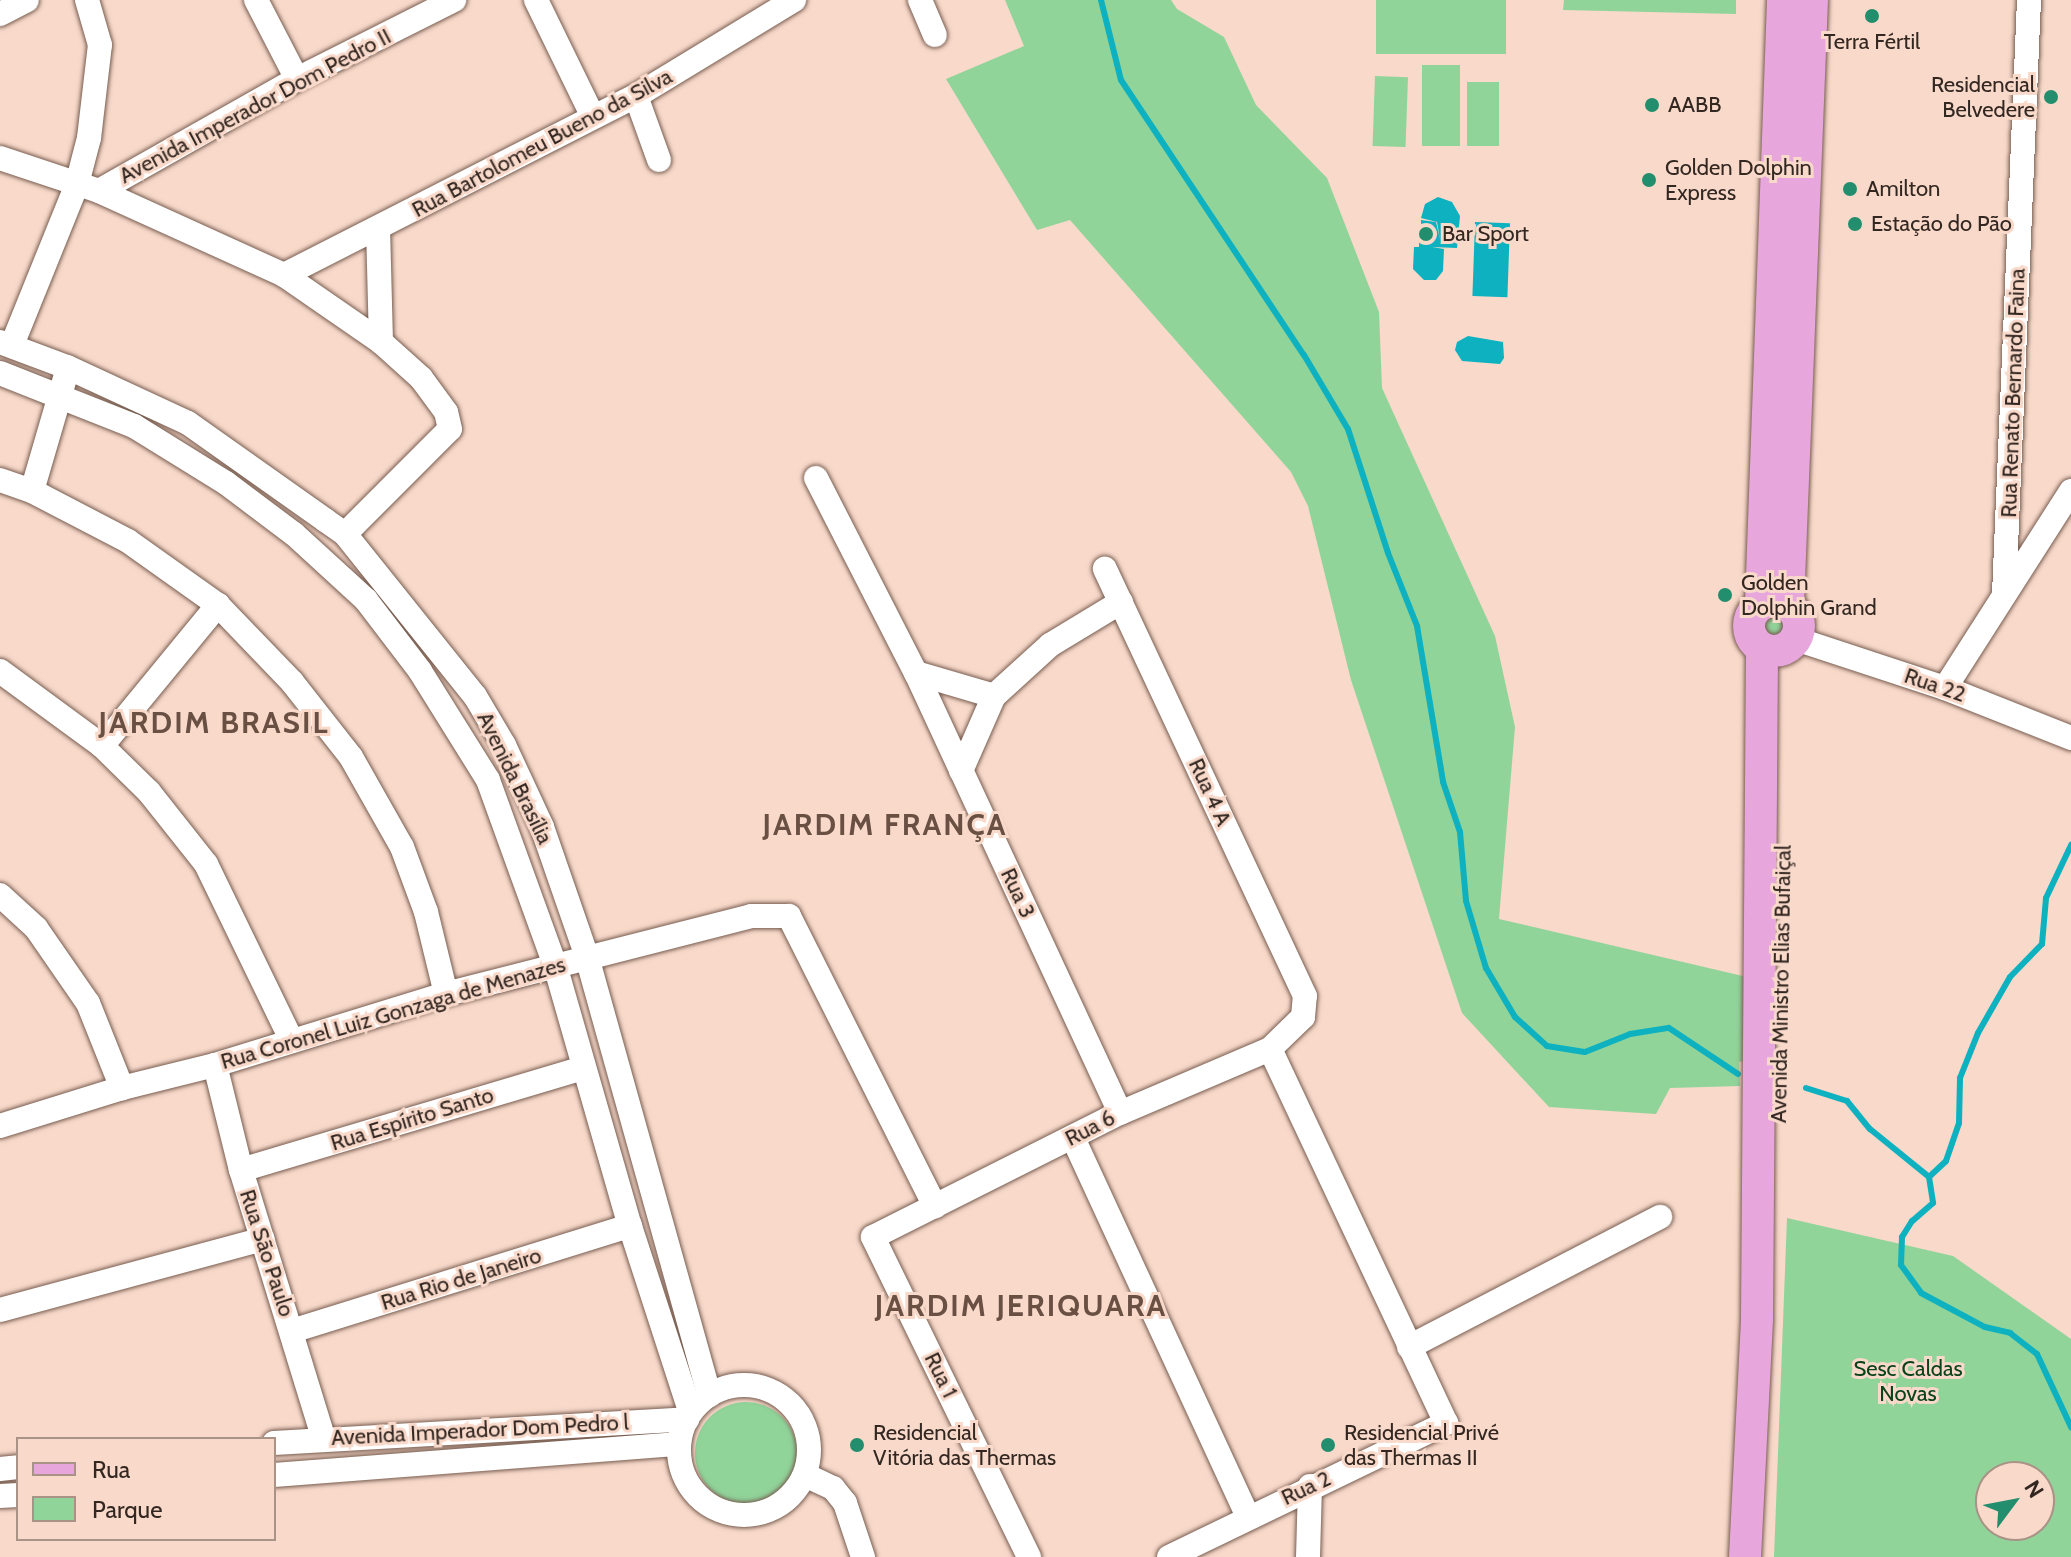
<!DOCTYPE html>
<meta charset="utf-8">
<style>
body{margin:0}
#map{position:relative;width:2071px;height:1557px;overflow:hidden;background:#f8d9ca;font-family:Cabin,sans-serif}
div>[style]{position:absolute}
.green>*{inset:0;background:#90d49a;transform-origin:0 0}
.round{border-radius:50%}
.water>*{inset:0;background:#0db1c0;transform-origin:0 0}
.stream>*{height:6px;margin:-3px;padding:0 3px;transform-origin:3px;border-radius:3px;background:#0db1c0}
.roads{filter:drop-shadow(0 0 2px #775d50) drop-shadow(0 0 2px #775d50)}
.minor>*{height:24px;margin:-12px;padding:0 12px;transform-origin:12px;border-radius:12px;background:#fff}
.minor>.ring{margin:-12px;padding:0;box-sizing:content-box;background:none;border:24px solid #fff;border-radius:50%}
.major>*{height:32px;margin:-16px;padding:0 16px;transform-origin:16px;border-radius:16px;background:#e8a7dc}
.major>.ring{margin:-16px;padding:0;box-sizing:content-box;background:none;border:32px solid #e8a7dc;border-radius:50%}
.dots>*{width:22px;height:22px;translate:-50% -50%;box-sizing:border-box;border:4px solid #f8d9ca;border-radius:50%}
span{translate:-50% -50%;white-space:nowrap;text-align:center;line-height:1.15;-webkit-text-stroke:6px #f8d9ca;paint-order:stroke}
.poi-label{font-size:22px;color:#332721}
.right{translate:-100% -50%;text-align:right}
.left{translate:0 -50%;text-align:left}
.street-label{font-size:22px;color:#332721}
.park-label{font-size:22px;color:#0a431b}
.district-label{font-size:30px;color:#695043;font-weight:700;letter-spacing:2px}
.legend{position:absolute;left:16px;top:1437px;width:260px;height:104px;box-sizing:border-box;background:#f8d9ca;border:2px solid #a99286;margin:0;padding:10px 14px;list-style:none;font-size:24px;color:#332721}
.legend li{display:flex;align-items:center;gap:16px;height:40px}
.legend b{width:40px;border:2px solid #a99286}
.north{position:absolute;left:1975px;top:1461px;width:80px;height:80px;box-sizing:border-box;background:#f8d9ca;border:2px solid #a99286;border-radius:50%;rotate:58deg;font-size:22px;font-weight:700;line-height:32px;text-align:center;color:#332721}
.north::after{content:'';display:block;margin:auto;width:28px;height:36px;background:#228e6d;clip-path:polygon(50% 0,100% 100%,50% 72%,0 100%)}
</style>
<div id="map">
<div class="green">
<div style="clip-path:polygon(1005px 0,1171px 0,1177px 9px,1224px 37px,1256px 105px,1327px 178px,1379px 312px,1382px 388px,1495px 636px,1515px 727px,1499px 919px,1747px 977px,1748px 1060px,1739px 1062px,1740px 1086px,1670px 1088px,1656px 1114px,1549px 1107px,1462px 1013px,1351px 680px,1308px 506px,1291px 472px,1070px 220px,1037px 230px,946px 79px,1024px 46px)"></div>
<div style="left:1376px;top:0;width:130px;height:54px"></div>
<div style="clip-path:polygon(1564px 0,1736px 0,1736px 14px,1563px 10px)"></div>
<div style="left:1422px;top:65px;width:38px;height:81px"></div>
<div style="left:1375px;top:76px;width:33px;height:70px;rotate:2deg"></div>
<div style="left:1467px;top:82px;width:32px;height:64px"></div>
<div class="round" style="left:1762px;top:613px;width:24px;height:24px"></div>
<div style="clip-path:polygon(evenodd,1787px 1218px,1953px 1256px,2071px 1339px,2071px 1557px,1774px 1557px,1787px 1218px,1991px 1477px,2039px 1477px,2039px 1525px,1991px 1525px,1991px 1477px)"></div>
<div class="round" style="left:695px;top:1402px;width:102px;height:102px"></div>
</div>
<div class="water">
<div style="clip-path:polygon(1438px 197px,1452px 202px,1460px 216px,1457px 248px,1432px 247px,1444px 249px,1443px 271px,1436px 280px,1424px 280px,1413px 269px,1414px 247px,1419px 247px,1419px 239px,1425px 244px,1434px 239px,1434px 230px,1427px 225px,1421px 228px,1421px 220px,1436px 222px,1440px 240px,1437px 222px,1421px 218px,1425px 204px)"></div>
<div style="left:1475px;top:222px;width:35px;height:74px;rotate:2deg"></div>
<div style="clip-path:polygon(1468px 336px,1503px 342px,1504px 358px,1500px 364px,1462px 361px,1455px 350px,1457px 342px)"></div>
</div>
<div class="stream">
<div style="left:1101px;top:0;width:82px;rotate:76deg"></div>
<div style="left:1121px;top:80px;width:330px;rotate:56.4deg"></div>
<div style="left:1304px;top:355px;width:86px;rotate:59.3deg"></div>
<div style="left:1348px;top:429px;width:130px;rotate:72.1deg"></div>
<div style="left:1388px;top:553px;width:79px;rotate:68.3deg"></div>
<div style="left:1417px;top:626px;width:158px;rotate:80.5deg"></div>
<div style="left:1443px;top:782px;width:53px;rotate:71.2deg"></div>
<div style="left:1460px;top:832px;width:69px;rotate:85deg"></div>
<div style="left:1466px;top:901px;width:70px;rotate:73.4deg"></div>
<div style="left:1486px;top:968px;width:57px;rotate:59.4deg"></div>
<div style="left:1515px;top:1017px;width:43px;rotate:42.2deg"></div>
<div style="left:1547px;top:1046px;width:38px;rotate:9deg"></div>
<div style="left:1585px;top:1052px;width:48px;rotate:-21.8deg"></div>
<div style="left:1630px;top:1034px;width:39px;rotate:-9deg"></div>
<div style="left:1669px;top:1028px;width:83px;rotate:33.7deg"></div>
<div style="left:1806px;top:1088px;width:43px;rotate:17.6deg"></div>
<div style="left:1847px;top:1101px;width:36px;rotate:51deg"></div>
<div style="left:1870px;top:1129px;width:76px;rotate:39.1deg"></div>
<div style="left:1929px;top:1177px;width:26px;rotate:81deg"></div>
<div style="left:1933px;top:1203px;width:28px;rotate:139deg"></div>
<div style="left:1912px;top:1221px;width:19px;rotate:122deg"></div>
<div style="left:1902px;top:1237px;width:28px;rotate:92deg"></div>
<div style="left:1901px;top:1265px;width:34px;rotate:54deg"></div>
<div style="left:1921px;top:1293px;width:72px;rotate:28deg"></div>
<div style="left:1985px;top:1327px;width:26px;rotate:13deg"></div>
<div style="left:2010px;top:1333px;width:34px;rotate:38deg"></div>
<div style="left:2037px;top:1354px;width:81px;rotate:65deg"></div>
<div style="left:1929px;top:1177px;width:23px;rotate:-43deg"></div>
<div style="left:1946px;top:1161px;width:40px;rotate:-71.1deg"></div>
<div style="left:1959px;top:1123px;width:45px;rotate:-88.7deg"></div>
<div style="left:1960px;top:1078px;width:48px;rotate:-68.2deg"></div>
<div style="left:1978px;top:1033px;width:64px;rotate:-60.3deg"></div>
<div style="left:2010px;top:977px;width:46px;rotate:-45.9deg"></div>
<div style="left:2042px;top:944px;width:46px;rotate:-85deg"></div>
<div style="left:2046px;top:898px;width:59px;rotate:-64.7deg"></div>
</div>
<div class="roads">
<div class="minor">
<div style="left:256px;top:0;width:89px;rotate:62.6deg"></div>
<div style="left:536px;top:0;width:130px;rotate:64deg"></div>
<div style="left:920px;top:0;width:38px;rotate:67deg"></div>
<div style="left:0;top:14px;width:30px;rotate:-27deg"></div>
<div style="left:636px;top:96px;width:68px;rotate:70.2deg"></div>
<div style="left:0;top:158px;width:104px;rotate:18.4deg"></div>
<div style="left:99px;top:191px;width:203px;rotate:24.4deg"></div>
<div style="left:284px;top:275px;width:118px;rotate:34.6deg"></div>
<div style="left:99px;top:191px;width:227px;rotate:-29.5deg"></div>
<div style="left:297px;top:79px;width:176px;rotate:-26.7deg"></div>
<div style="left:284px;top:275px;width:395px;rotate:-27deg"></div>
<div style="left:636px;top:96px;width:185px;rotate:-31.3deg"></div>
<div style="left:0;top:342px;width:72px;rotate:20.5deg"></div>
<div style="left:67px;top:367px;width:133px;rotate:24.8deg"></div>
<div style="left:188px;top:423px;width:168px;rotate:35.3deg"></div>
<div style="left:325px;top:520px;width:24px;rotate:35deg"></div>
<div style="left:345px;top:534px;width:208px;rotate:51.3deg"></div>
<div style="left:475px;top:696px;width:57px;rotate:59.4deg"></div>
<div style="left:504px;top:745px;width:90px;rotate:65.1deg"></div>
<div style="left:542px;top:827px;width:138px;rotate:70.9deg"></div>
<div style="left:587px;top:957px;width:455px;rotate:74.4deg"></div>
<div style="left:12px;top:345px;width:174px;rotate:-68deg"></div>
<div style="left:77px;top:184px;width:48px;rotate:-75.4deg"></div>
<div style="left:89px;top:138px;width:94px;rotate:-83.3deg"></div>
<div style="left:100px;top:45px;width:47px;rotate:-106.1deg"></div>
<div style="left:0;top:373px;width:144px;rotate:21.6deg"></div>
<div style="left:134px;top:426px;width:108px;rotate:31.8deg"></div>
<div style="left:226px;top:483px;width:85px;rotate:36.9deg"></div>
<div style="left:294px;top:534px;width:98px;rotate:42.5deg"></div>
<div style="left:366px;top:600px;width:89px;rotate:52.7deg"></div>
<div style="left:420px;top:671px;width:128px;rotate:58deg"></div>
<div style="left:488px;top:780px;width:197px;rotate:70.1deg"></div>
<div style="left:555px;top:965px;width:272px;rotate:74deg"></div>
<div style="left:630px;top:1226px;width:194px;rotate:72deg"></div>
<div style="left:816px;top:478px;width:219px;rotate:62.9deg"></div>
<div style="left:916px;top:673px;width:485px;rotate:65.1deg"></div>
<div style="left:0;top:480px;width:34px;rotate:19deg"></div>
<div style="left:32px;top:491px;width:108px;rotate:27.5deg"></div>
<div style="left:128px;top:541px;width:110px;rotate:35.4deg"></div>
<div style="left:218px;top:605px;width:107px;rotate:46.1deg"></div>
<div style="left:292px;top:682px;width:95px;rotate:51.8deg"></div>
<div style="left:351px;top:757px;width:103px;rotate:60.5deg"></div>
<div style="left:402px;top:847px;width:69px;rotate:69.7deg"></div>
<div style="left:426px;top:912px;width:84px;rotate:76.3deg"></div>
<div style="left:32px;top:491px;width:118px;rotate:-73.7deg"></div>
<div style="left:345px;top:534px;width:148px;rotate:-45deg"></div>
<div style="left:450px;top:429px;width:17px;rotate:-103deg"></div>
<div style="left:446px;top:412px;width:42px;rotate:-126.3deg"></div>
<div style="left:421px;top:378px;width:54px;rotate:-138deg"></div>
<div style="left:381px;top:342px;width:112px;rotate:-91.5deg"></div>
<div style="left:2004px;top:594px;width:595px;rotate:-87.59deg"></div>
<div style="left:1796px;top:639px;width:157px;rotate:18.2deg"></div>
<div style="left:1945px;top:688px;width:136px;rotate:21.6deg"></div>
<div style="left:0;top:671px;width:127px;rotate:36.3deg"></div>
<div style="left:102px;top:746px;width:66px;rotate:44.4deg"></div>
<div style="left:149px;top:792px;width:92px;rotate:51.6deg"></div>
<div style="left:206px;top:864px;width:195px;rotate:64.1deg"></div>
<div style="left:916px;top:673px;width:81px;rotate:16.4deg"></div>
<div style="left:1945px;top:688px;width:234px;rotate:-57.4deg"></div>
<div style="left:102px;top:746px;width:183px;rotate:-50.6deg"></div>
<div style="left:961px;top:771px;width:82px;rotate:-66.3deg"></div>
<div style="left:994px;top:696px;width:76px;rotate:-42.3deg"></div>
<div style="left:1050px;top:645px;width:83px;rotate:-31.2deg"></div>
<div style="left:0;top:895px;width:49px;rotate:42.5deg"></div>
<div style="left:36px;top:928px;width:91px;rotate:55.3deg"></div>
<div style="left:88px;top:1003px;width:92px;rotate:68.2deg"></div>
<div style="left:215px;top:1065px;width:108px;rotate:76.1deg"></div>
<div style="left:241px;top:1170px;width:282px;rotate:72.9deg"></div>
<div style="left:0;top:1126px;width:128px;rotate:-17.3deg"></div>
<div style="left:122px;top:1088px;width:96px;rotate:-13.9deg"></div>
<div style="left:215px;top:1065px;width:242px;rotate:-17.1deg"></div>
<div style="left:446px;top:994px;width:315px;rotate:-14.3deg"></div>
<div style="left:751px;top:916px;width:38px"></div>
<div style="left:789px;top:916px;width:325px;rotate:63.3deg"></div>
<div style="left:1073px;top:1138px;width:417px;rotate:65.2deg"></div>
<div style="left:241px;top:1170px;width:357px;rotate:-16.6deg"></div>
<div style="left:0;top:1310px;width:272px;rotate:-15.1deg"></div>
<div style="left:292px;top:1331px;width:354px;rotate:-17.3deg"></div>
<div style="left:1409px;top:1347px;width:283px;rotate:-27.4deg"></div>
<div class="ring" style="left:679px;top:1385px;width:106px;height:106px"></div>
<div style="left:274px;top:1443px;width:414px;rotate:-3.3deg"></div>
<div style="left:0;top:1469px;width:18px;rotate:-6deg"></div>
<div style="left:274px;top:1475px;width:406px;rotate:-4.4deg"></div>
<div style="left:805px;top:1475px;width:31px;rotate:25deg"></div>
<div style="left:833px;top:1488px;width:19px;rotate:51deg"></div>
<div style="left:845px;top:1503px;width:57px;rotate:71.6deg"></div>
<div style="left:0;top:1496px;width:18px;rotate:-3deg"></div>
<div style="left:1029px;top:1557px;width:356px;rotate:-116deg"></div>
<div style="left:873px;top:1237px;width:276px;rotate:-26.7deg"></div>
<div style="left:1120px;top:1113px;width:163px;rotate:-23.1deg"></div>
<div style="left:1270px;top:1049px;width:46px;rotate:-44.1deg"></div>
<div style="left:1303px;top:1017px;width:21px;rotate:-85deg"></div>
<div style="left:1305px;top:996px;width:472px;rotate:-115.1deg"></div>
<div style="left:1169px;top:1557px;width:308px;rotate:-25.8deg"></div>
<div style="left:1446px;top:1423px;width:413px;rotate:-115.2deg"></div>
<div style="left:1308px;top:1557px;width:71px;rotate:-88.4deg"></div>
</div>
<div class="major">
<div class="ring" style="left:1749px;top:601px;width:18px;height:18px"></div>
<div style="left:1761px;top:604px;width:604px;rotate:-87.91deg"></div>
<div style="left:1788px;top:605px;width:605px;rotate:-87.73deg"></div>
<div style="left:1745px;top:1557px;width:239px;rotate:-87.1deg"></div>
<div style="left:1757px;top:1318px;width:669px;rotate:-89.57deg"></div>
</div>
</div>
<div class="dots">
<div style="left:1872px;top:16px;background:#228e6d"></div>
<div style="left:2051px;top:97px;background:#228e6d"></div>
<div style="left:1652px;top:105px;background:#228e6d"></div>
<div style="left:1649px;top:180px;background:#228e6d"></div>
<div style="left:1850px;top:189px;background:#228e6d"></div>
<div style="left:1855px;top:224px;background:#228e6d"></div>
<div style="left:1426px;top:234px;background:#228e6d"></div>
<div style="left:1725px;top:595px;background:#228e6d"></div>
<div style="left:857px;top:1445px;background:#228e6d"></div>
<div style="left:1328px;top:1445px;background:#228e6d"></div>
</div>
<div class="poi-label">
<span style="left:1872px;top:42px">Terra Fértil</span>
<span class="right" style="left:2035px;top:97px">Residencial<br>Belvedere</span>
<span class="left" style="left:1668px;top:105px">AABB</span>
<span class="left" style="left:1665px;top:180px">Golden Dolphin<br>Express</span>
<span class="left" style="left:1866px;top:189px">Amilton</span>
<span class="left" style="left:1871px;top:224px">Estação do Pão</span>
<span class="left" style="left:1442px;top:234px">Bar Sport</span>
<span class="left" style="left:1741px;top:595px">Golden<br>Dolphin Grand</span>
<span class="left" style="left:873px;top:1445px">Residencial<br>Vitória das Thermas</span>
<span class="left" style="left:1344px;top:1445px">Residencial Privé<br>das Thermas II</span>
</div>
<div class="street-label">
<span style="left:255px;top:106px;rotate:-28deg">Avenida Imperador Dom Pedro II</span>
<span style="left:542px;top:143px;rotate:-28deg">Rua Bartolomeu Bueno da Silva</span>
<span style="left:2013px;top:393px;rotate:-88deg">Rua Renato Bernardo Faina</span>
<span style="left:1935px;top:685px;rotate:19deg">Rua 22</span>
<span style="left:515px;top:778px;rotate:64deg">Avenida Brasília</span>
<span style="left:1210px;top:792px;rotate:65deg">Rua 4 A</span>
<span style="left:1018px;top:893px;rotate:65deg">Rua 3</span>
<span style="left:1781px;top:984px;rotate:-89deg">Avenida Ministro Elias Bufaiçal</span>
<span style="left:393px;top:1013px;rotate:-16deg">Rua Coronel Luiz Gonzaga de Menazes</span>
<span style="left:412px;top:1119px;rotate:-17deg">Rua Espírito Santo</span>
<span style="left:1090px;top:1128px;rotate:-27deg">Rua 6</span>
<span style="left:267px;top:1253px;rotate:72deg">Rua São Paulo</span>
<span style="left:461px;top:1279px;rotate:-17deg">Rua Rio de Janeiro</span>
<span style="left:941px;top:1375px;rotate:64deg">Rua 1</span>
<span style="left:480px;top:1430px;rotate:-3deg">Avenida Imperador Dom Pedro l</span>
<span style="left:1306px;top:1488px;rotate:-25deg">Rua 2</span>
</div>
<div class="park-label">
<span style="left:1908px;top:1381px">Sesc Caldas<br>Novas</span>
</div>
<div class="district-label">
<span style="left:214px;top:723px">JARDIM BRASIL</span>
<span style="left:885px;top:825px">JARDIM FRANÇA</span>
<span style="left:1021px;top:1306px">JARDIM JERIQUARA</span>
</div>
<ul class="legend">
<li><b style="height:10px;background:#e8a7dc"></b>Rua</li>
<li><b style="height:22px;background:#90d49a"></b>Parque</li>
</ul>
<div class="north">N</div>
</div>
